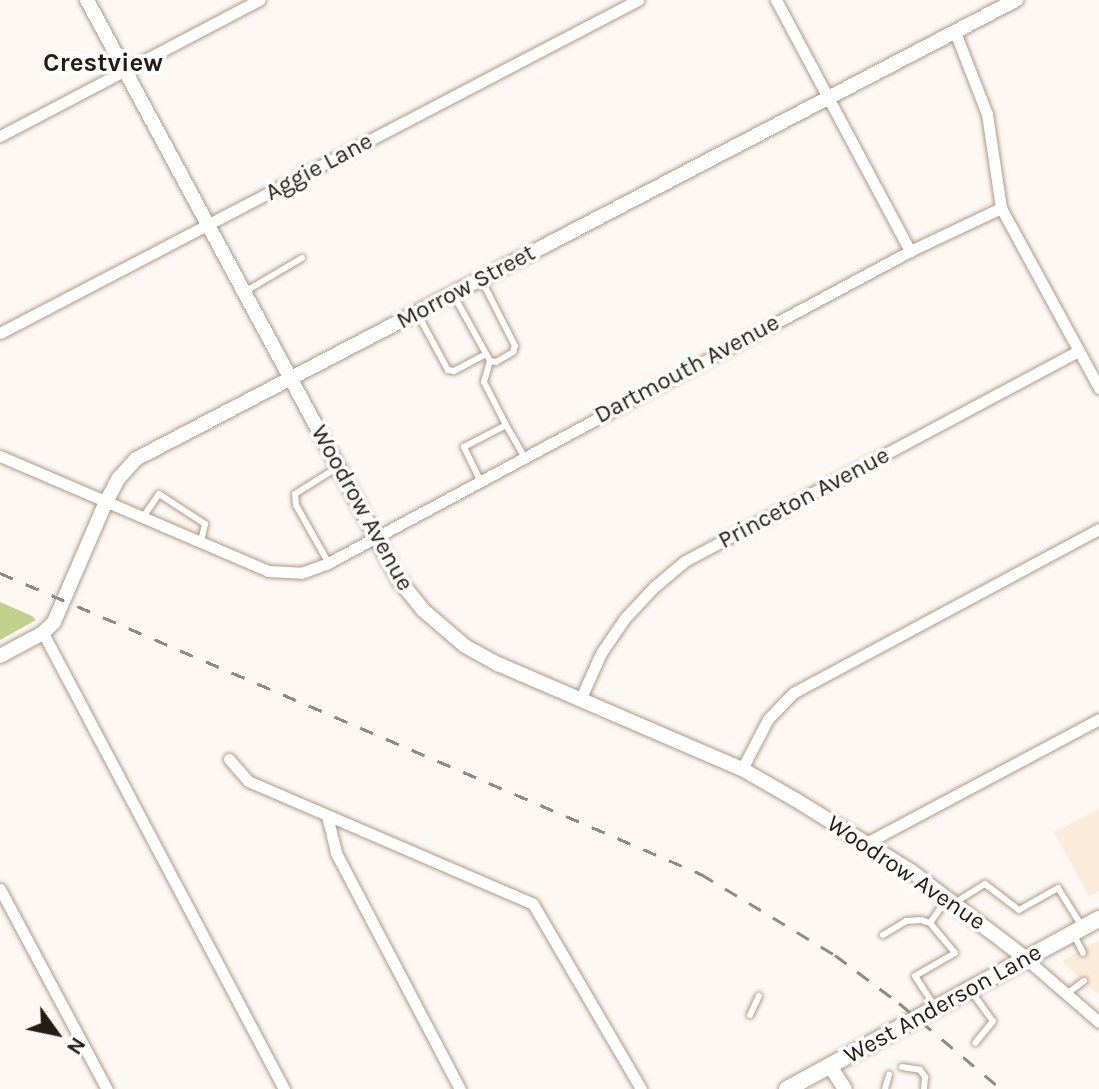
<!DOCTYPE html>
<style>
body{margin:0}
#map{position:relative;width:1099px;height:1089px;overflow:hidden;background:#fdf8f4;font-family:Karla,sans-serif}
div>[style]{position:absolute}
.built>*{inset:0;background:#fdebd9}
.green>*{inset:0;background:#c1d18b}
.roads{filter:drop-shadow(0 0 2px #b09983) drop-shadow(0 0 2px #b09983)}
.service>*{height:6px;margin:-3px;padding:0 3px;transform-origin:3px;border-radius:3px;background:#fff}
.minor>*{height:11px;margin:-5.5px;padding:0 5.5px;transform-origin:5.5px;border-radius:5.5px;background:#fff}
.tertiary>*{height:14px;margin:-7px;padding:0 7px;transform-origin:7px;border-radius:7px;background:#fff}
.secondary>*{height:16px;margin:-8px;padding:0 8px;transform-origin:8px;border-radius:8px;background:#fff}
.rail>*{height:3px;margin-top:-1.5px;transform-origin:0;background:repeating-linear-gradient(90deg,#918a84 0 14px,transparent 0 28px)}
span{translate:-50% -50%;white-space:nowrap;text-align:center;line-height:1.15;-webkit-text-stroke:7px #fff;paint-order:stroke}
.street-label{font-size:24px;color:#251d14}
.neighbourhood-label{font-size:26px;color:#251d14;font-weight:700}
.north{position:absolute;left:16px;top:993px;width:80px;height:80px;-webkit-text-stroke:6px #fff;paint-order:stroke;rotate:123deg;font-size:22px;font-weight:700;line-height:32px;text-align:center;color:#251d14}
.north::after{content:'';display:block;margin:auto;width:28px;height:36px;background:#251d14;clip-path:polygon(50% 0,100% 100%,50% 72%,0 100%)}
</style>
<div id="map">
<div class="built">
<div style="clip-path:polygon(1099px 809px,1099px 891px,1089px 896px,1054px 832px)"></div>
<div style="clip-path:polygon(1099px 940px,1099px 995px,1062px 961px)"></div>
</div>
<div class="green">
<div style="clip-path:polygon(0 602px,32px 616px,36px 620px,0 640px)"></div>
</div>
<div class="roads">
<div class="service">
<div style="left:246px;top:291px;width:65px;rotate:-30.5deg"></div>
<div style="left:453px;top:294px;width:77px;rotate:61.1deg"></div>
<div style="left:490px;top:361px;width:6px;rotate:9deg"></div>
<div style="left:496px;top:362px;width:20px;rotate:-30deg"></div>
<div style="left:513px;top:352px;width:6px;rotate:-72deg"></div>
<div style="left:515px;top:346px;width:75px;rotate:-116.9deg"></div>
<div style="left:417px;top:313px;width:65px;rotate:61.5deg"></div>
<div style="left:448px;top:370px;width:6px;rotate:9deg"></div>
<div style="left:454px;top:371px;width:36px;rotate:-28deg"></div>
<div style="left:490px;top:361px;width:22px;rotate:106deg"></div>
<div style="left:484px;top:382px;width:48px;rotate:62.9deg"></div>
<div style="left:480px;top:480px;width:37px;rotate:-116deg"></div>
<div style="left:464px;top:447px;width:47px;rotate:-27.6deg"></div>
<div style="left:506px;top:425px;width:36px;rotate:60deg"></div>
<div style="left:143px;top:517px;width:28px;rotate:-55deg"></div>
<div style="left:159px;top:494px;width:55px;rotate:33.1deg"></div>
<div style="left:205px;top:524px;width:18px;rotate:103deg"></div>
<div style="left:328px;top:562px;width:65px;rotate:-119.3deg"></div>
<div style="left:296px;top:505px;width:11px;rotate:-95deg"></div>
<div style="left:295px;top:494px;width:51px;rotate:-32.1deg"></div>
<div style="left:956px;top:902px;width:34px;rotate:-32deg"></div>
<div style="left:985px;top:884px;width:43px;rotate:37.4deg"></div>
<div style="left:1019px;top:910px;width:45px;rotate:-29.4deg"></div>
<div style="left:1058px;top:888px;width:47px;rotate:58deg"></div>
<div style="left:930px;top:923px;width:28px;rotate:-55deg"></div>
<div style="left:883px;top:935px;width:27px;rotate:-31deg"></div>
<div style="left:906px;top:921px;width:15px;rotate:-4deg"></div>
<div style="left:921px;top:920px;width:9px;rotate:18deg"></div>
<div style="left:930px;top:923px;width:39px;rotate:50deg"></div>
<div style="left:955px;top:953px;width:46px;rotate:150.1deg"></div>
<div style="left:915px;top:976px;width:37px;rotate:57deg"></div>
<div style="left:1074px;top:935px;width:20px;rotate:63deg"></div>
<div style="left:971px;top:991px;width:37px;rotate:54deg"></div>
<div style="left:993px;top:1021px;width:28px;rotate:129deg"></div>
<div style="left:1068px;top:993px;width:20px;rotate:-37deg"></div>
<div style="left:750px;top:1015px;width:21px;rotate:-65deg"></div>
<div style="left:902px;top:1067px;width:18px;rotate:9deg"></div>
<div style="left:920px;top:1070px;width:9px;rotate:54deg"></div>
<div style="left:925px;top:1077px;width:12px;rotate:95deg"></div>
<div style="left:885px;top:1089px;width:15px;rotate:-74deg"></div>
</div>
<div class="minor">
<div style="left:776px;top:0;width:285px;rotate:61.9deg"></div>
<div style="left:955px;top:32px;width:88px;rotate:68.7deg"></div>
<div style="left:987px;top:114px;width:95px;rotate:81.5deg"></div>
<div style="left:1001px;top:208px;width:205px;rotate:61.4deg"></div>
<div style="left:0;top:136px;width:293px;rotate:-27.7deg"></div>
<div style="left:0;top:333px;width:720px;rotate:-27.56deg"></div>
<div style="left:0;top:456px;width:292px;rotate:23.2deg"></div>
<div style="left:268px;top:571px;width:33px;rotate:3deg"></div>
<div style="left:301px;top:573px;width:29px;rotate:-20deg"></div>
<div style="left:328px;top:563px;width:660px;rotate:-28.19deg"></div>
<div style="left:910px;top:251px;width:101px;rotate:-25.3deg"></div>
<div style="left:43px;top:633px;width:516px;rotate:62.14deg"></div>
<div style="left:580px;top:700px;width:51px;rotate:-65.9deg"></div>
<div style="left:601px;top:653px;width:42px;rotate:-55.6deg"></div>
<div style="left:625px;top:618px;width:42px;rotate:-46.9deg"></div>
<div style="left:654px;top:587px;width:40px;rotate:-40deg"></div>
<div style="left:685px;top:561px;width:446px;rotate:-28.1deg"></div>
<div style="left:229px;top:759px;width:29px;rotate:49deg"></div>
<div style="left:248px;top:781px;width:310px;rotate:23.3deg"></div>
<div style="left:533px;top:904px;width:214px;rotate:59.7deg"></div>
<div style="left:742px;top:769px;width:56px;rotate:-62.5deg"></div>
<div style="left:768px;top:719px;width:36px;rotate:-46deg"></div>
<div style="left:793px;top:693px;width:347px;rotate:-28.2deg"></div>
<div style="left:327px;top:816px;width:38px;rotate:76deg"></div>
<div style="left:336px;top:853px;width:267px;rotate:62.3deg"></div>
<div style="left:868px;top:842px;width:262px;rotate:-28deg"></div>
<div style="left:0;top:889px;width:227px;rotate:61.9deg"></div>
<div style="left:1025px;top:958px;width:98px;rotate:40.9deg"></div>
</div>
<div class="tertiary">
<div style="left:87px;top:0;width:659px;rotate:61.72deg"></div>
<div style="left:399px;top:580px;width:38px;rotate:51deg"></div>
<div style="left:423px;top:610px;width:55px;rotate:40.6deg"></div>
<div style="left:465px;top:646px;width:38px;rotate:29deg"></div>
<div style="left:498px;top:664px;width:266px;rotate:23.3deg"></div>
<div style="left:742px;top:769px;width:62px;rotate:29.9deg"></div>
<div style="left:796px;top:800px;width:135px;rotate:31.7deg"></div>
<div style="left:911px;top:871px;width:143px;rotate:37.3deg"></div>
<div style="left:0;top:656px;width:49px;rotate:-28.1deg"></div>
<div style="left:43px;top:633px;width:16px;rotate:-45deg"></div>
<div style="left:54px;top:622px;width:131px;rotate:-66.6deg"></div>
<div style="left:106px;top:502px;width:27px;rotate:-62deg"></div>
<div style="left:119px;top:478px;width:25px;rotate:-48deg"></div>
<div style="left:136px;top:459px;width:993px;rotate:-27.55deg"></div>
<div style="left:830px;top:1066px;width:27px;rotate:57deg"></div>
</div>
<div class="secondary">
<div style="left:787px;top:1089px;width:355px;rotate:-28.6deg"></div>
</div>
</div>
<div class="rail">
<div style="left:0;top:573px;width:763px;rotate:23.24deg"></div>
<div style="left:701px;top:874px;width:157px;rotate:31.2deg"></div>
<div style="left:835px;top:955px;width:80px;rotate:36.9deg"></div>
<div style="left:899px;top:1003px;width:133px;rotate:40.1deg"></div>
</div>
<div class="street-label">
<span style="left:319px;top:167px;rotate:-28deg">Aggie Lane</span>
<span style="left:466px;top:287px;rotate:-28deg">Morrow Street</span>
<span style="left:687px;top:369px;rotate:-28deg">Dartmouth Avenue</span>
<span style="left:804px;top:498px;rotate:-28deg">Princeton Avenue</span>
<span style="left:362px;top:508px;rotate:61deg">Woodrow Avenue</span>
<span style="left:906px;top:873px;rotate:34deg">Woodrow Avenue</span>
<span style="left:943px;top:1004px;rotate:-29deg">West Anderson Lane</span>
</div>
<div class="neighbourhood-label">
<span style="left:103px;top:63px">Crestview</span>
</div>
<div class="north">N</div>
</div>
